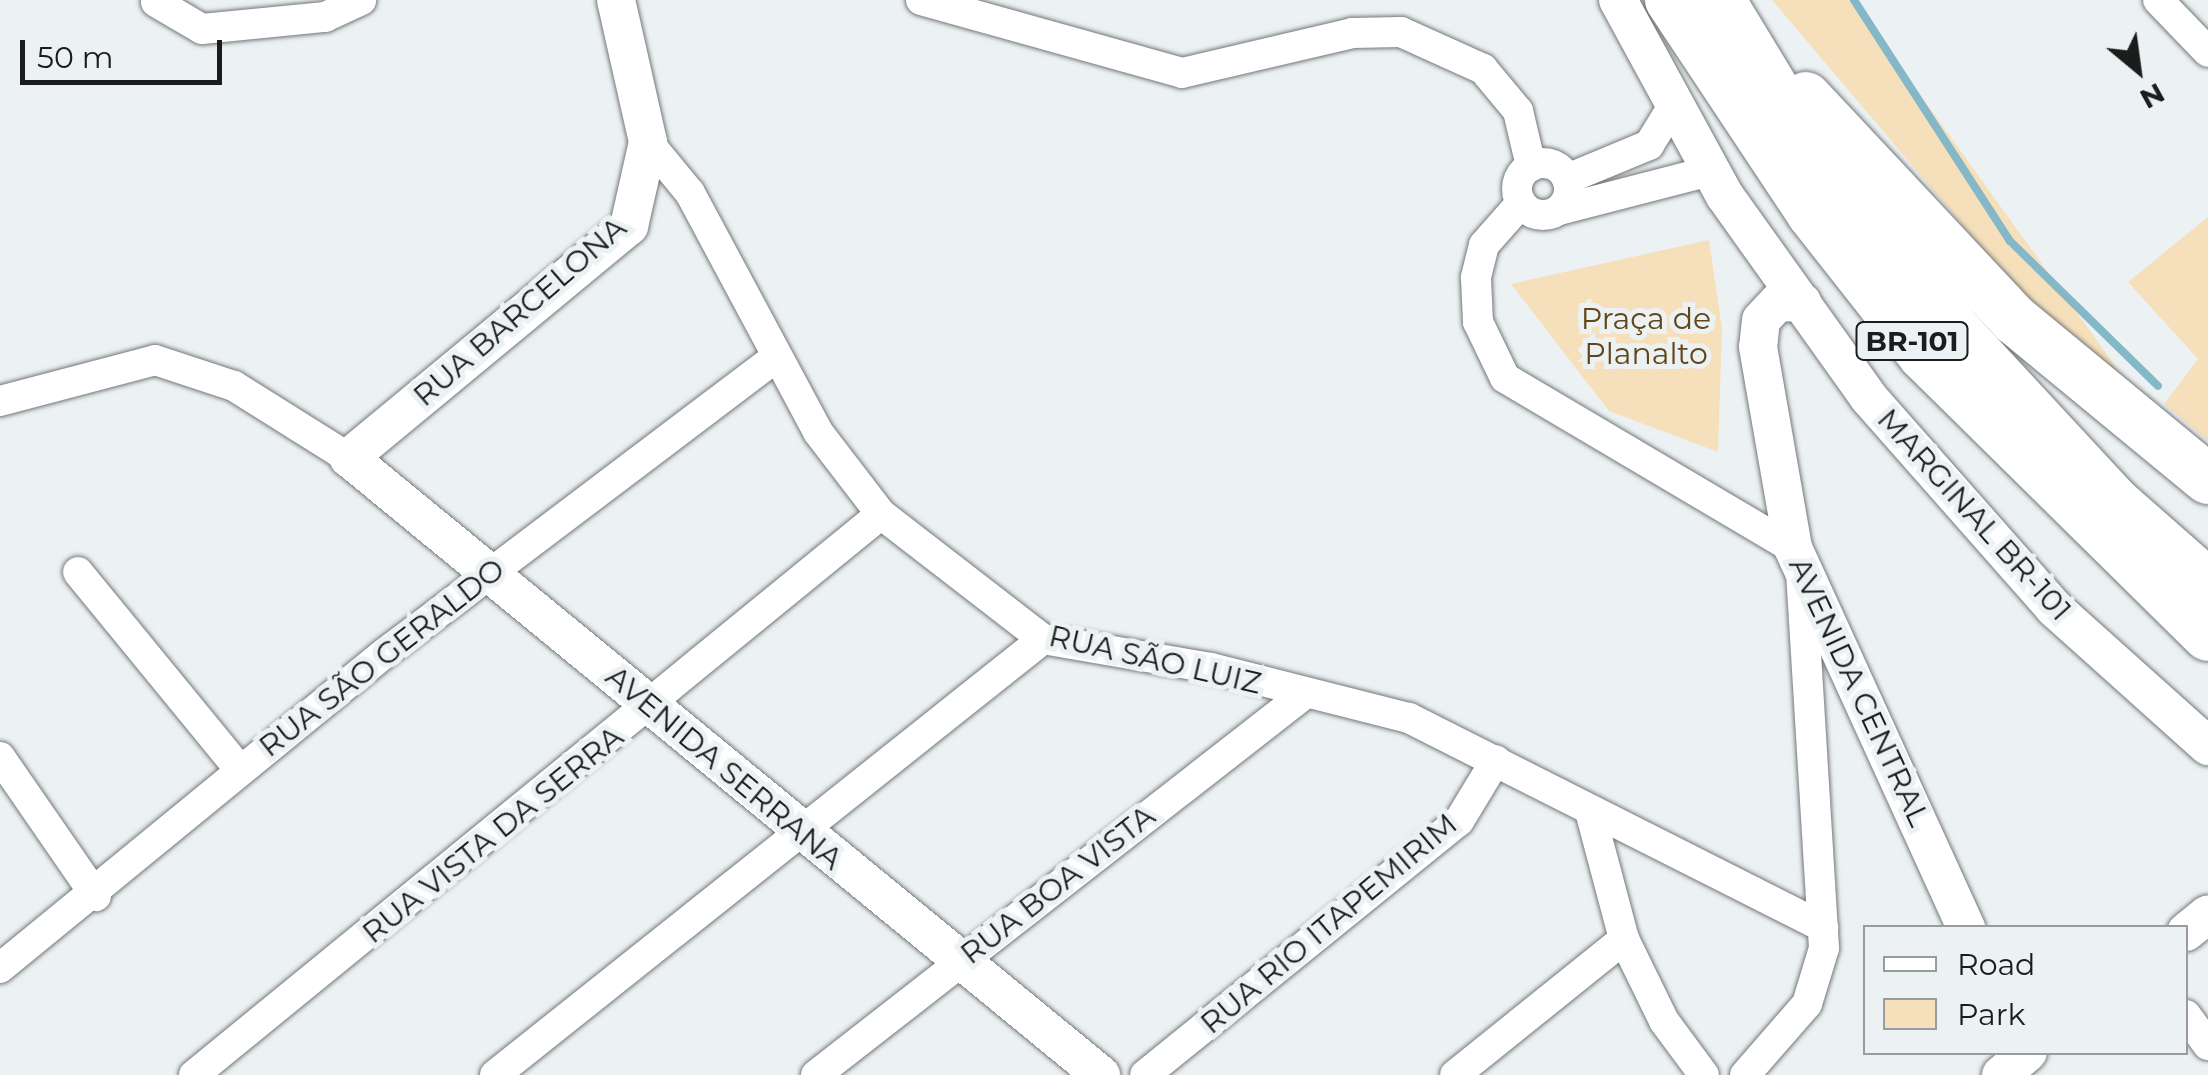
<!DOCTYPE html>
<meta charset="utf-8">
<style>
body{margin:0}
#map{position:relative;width:2208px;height:1075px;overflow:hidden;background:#ecf1f3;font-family:Montserrat,sans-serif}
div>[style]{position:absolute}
.green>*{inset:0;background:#f6dfbb}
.stream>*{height:8px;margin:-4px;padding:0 4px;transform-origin:4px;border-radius:4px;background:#84b8c8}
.roads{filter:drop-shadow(0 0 2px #737879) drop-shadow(0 0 2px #737879)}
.minor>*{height:30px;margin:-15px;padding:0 15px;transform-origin:15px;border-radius:15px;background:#fff}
.minor>.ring{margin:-15px;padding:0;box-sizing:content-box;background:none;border:30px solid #fff;border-radius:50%}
.tertiary>*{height:38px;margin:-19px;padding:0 19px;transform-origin:19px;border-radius:19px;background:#fff}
.primary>*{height:50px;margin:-25px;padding:0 25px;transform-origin:25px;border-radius:25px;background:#fff}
span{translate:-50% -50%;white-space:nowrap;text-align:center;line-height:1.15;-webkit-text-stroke:10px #ecf1f3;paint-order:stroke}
.shield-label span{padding:2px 8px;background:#ecf1f3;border:2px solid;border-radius:8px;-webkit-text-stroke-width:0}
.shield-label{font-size:28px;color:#1b1d1d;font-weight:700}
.street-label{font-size:30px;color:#1b1d1d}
.park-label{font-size:30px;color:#604618}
.legend{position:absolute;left:1863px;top:925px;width:325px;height:130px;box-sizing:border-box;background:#ecf1f3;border:2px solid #989c9d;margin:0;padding:12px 18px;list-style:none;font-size:30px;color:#1b1d1d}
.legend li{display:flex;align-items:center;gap:20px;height:50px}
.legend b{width:50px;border:2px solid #989c9d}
.north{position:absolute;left:2088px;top:20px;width:100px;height:100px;-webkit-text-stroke:8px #ecf1f3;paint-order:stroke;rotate:151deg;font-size:28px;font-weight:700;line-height:40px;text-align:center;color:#1b1d1d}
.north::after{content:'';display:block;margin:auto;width:35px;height:45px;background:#1b1d1d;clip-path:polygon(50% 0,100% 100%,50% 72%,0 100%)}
.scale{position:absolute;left:20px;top:40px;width:202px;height:45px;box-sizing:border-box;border:5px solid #1b1d1d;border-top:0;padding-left:12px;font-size:30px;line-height:35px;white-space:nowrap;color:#1b1d1d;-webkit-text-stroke:8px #ecf1f3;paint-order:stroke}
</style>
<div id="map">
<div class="green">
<div style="clip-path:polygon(1772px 0,1852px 0,2121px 374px,2099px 386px)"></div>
<div style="clip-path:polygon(2208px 217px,2208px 441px,2164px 404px,2198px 359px,2128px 282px)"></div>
<div style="clip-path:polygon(1709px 240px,1722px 329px,1718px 452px,1609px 411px,1511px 284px)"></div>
</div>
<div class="stream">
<div style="left:1854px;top:0;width:287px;rotate:57.1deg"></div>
<div style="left:2010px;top:241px;width:207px;rotate:44.4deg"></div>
</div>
<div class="roads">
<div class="minor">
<div style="left:921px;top:0;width:271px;rotate:15.6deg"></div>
<div style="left:1182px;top:73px;width:175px;rotate:-13.2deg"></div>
<div style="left:1352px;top:33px;width:49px;rotate:-1.2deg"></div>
<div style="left:1401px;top:32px;width:90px;rotate:24.3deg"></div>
<div style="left:1483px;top:69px;width:55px;rotate:50.2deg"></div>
<div style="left:1518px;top:111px;width:57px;rotate:76.7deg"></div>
<div style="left:2158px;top:0;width:72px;rotate:46.1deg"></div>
<div style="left:156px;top:2px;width:53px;rotate:30.4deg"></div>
<div style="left:202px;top:29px;width:124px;rotate:-5.6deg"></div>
<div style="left:325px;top:17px;width:40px;rotate:-25deg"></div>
<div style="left:648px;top:142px;width:66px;rotate:50.5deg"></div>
<div style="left:690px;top:193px;width:271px;rotate:61.8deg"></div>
<div style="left:818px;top:432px;width:103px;rotate:52.5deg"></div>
<div style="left:881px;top:514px;width:205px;rotate:37.7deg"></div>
<div style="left:1043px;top:639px;width:170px;rotate:9.8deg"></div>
<div style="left:1211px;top:668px;width:204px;rotate:14.2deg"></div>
<div style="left:1409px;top:718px;width:464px;rotate:26.8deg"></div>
<div class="ring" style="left:1517px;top:163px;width:22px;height:22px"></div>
<div style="left:1567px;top:179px;width:89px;rotate:-22.5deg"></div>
<div style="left:1649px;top:145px;width:46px;rotate:-58.4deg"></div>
<div style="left:1521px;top:203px;width:56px;rotate:131.4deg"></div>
<div style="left:1484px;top:245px;width:34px;rotate:104deg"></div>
<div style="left:1476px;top:278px;width:44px;rotate:87.4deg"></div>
<div style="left:1478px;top:322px;width:62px;rotate:64.3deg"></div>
<div style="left:1505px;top:378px;width:334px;rotate:30.6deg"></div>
<div style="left:1559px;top:210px;width:156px;rotate:-14.5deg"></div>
<div style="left:0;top:401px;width:160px;rotate:-14.8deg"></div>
<div style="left:155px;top:360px;width:83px;rotate:18.2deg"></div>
<div style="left:234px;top:386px;width:136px;rotate:32.1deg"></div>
<div style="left:78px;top:572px;width:256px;rotate:50.7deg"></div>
<div style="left:0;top:757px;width:169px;rotate:55.4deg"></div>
<div style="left:1624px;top:939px;width:91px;rotate:64deg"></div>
<div style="left:1664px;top:1021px;width:67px;rotate:53.5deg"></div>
<div style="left:0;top:968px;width:497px;rotate:-39.3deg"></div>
<div style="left:385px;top:653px;width:486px;rotate:-37.1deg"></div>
<div style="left:2186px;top:1015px;width:37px;rotate:54deg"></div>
<div style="left:194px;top:1075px;width:887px;rotate:-39.23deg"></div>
<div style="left:495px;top:1075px;width:700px;rotate:-38.51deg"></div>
<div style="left:816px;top:1075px;width:616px;rotate:-37.95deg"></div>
<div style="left:1145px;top:1075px;width:404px;rotate:-39deg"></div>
<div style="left:1459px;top:821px;width:71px;rotate:-58.8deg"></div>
<div style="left:1455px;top:1075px;width:217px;rotate:-38.8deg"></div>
<div style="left:1624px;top:939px;width:132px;rotate:-104.9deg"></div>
<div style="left:1745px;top:1075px;width:94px;rotate:-48.9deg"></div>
<div style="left:1807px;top:1004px;width:59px;rotate:-73.1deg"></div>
<div style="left:1824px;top:948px;width:374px;rotate:-93.5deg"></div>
</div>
<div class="tertiary">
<div style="left:616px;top:0;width:146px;rotate:77.3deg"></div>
<div style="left:648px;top:142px;width:86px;rotate:102.7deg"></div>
<div style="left:629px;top:226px;width:364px;rotate:140.4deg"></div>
<div style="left:349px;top:458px;width:973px;rotate:39.37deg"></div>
<div style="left:1618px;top:0;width:223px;rotate:61.4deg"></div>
<div style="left:1725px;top:196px;width:248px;rotate:54.5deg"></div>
<div style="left:1869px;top:398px;width:280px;rotate:48.6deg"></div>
<div style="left:2054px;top:608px;width:207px;rotate:41.9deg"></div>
<div style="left:1802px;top:302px;width:25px;rotate:178deg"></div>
<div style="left:1777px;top:303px;width:23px;rotate:133deg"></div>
<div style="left:1761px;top:320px;width:27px;rotate:96deg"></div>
<div style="left:1758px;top:347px;width:204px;rotate:80.1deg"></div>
<div style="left:1793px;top:548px;width:418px;rotate:65.5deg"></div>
<div style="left:2186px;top:932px;width:28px;rotate:-39deg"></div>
<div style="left:2001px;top:1075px;width:35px;rotate:-40deg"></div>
</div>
<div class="primary">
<div style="left:1670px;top:0;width:257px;rotate:56.4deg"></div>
<div style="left:1812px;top:214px;width:179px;rotate:51.8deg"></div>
<div style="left:1923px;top:355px;width:400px;rotate:44.6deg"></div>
<div style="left:1720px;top:0;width:140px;rotate:58.7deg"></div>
<div style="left:1793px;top:120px;width:260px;rotate:52.3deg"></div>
<div style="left:1952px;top:326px;width:240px;rotate:47.2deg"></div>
<div style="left:2115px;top:502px;width:124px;rotate:41.4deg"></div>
<div style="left:1806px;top:97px;width:306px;rotate:46.9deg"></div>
<div style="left:2015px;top:320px;width:250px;rotate:39.5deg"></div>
</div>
</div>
<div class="shield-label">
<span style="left:1912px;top:341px">BR-101</span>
</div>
<div class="street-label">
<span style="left:520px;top:312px;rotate:-41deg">RUA BARCELONA</span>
<span style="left:1974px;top:515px;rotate:48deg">MARGINAL BR-101</span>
<span style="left:382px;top:658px;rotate:-38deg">RUA SÃO GERALDO</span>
<span style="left:1155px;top:660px;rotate:13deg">RUA SÃO LUIZ</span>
<span style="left:1859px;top:692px;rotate:65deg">AVENIDA CENTRAL</span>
<span style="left:724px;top:768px;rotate:40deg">AVENIDA SERRANA</span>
<span style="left:493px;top:835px;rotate:-39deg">RUA VISTA DA SERRA</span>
<span style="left:1058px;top:885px;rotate:-38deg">RUA BOA VISTA</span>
<span style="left:1329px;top:924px;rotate:-40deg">RUA RIO ITAPEMIRIM</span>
</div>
<div class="park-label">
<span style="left:1646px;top:336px">Praça de<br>Planalto</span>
</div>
<ul class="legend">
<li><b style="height:12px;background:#fff"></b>Road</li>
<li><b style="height:28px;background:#f6dfbb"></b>Park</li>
</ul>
<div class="north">N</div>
<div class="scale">50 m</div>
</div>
